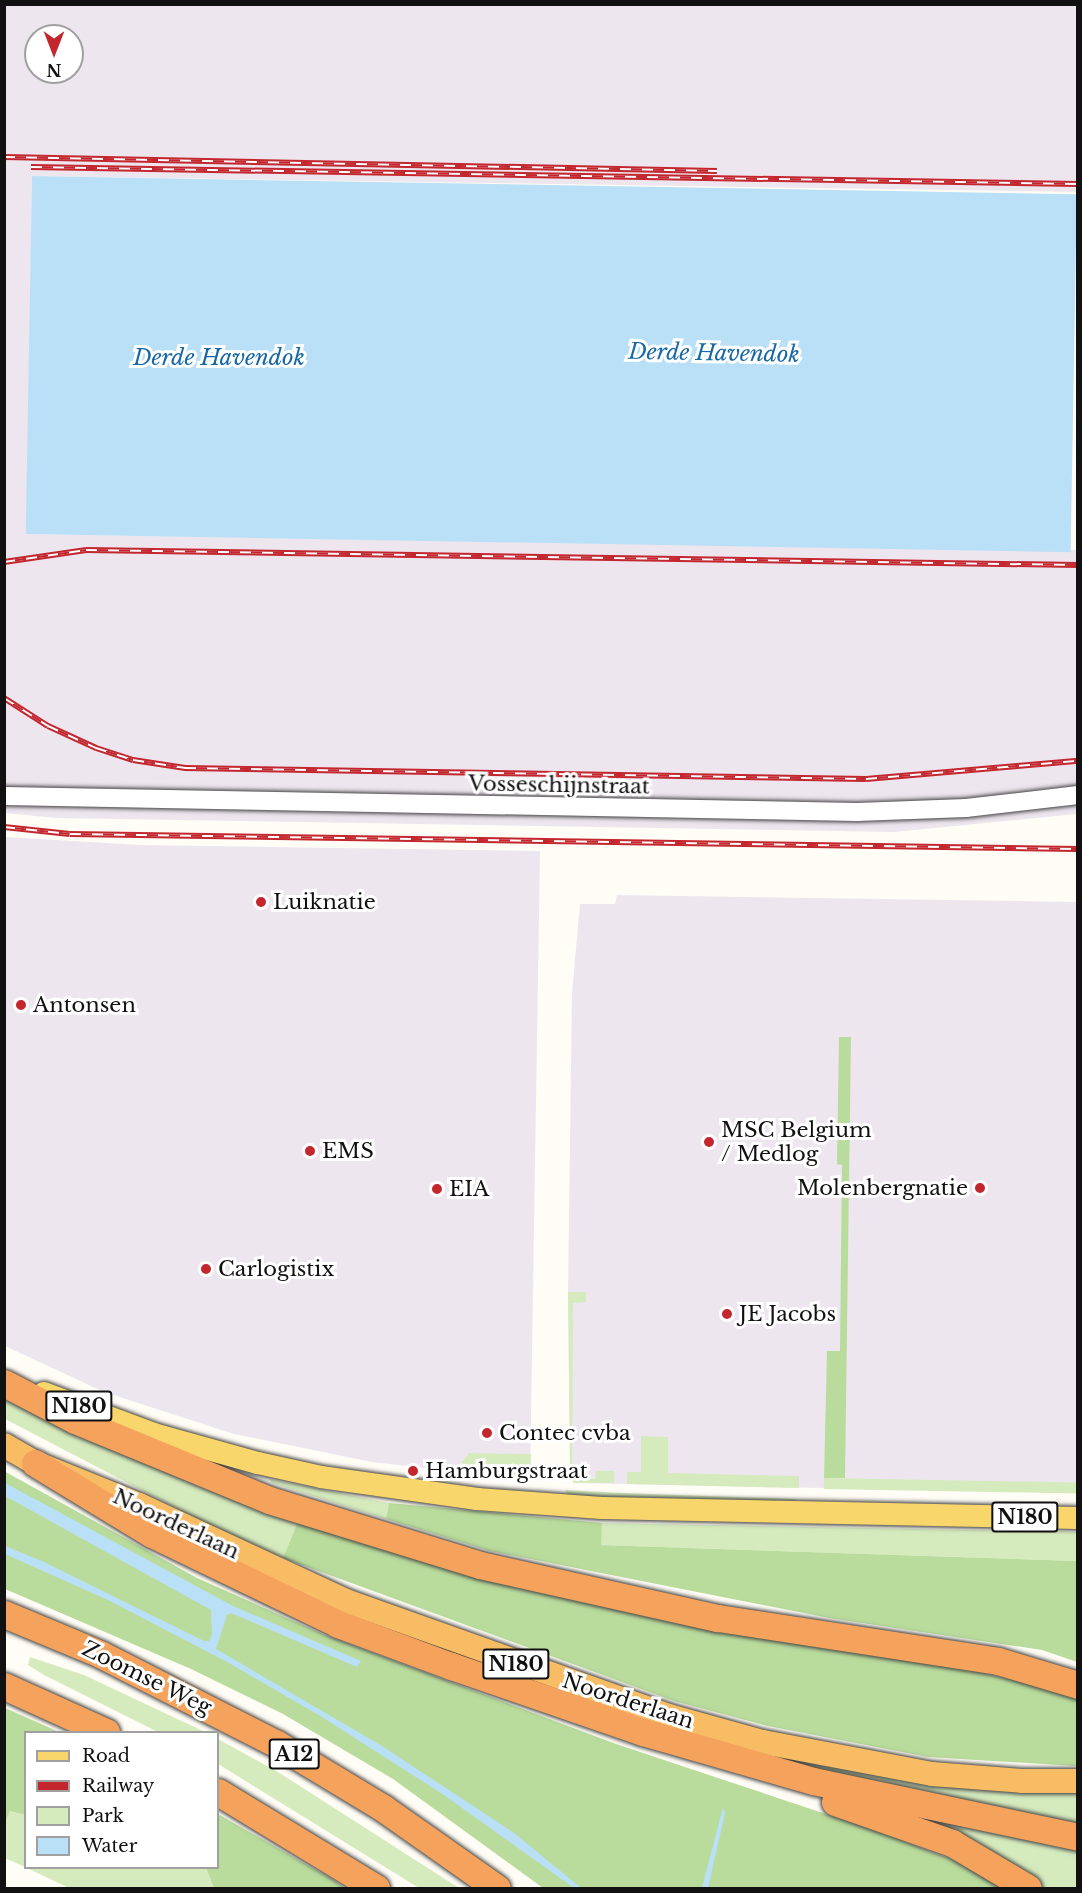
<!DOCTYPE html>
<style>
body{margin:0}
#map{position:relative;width:1082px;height:1893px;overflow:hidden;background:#fffdf5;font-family:"Libre Baskerville",serif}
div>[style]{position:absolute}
.industrial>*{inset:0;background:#eee6ef}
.green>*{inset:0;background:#d5ebbd;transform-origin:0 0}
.forest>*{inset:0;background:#b9dc9c}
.water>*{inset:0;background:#b9e0f7;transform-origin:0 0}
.roads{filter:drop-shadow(0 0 2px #444) drop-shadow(0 0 2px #444)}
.tertiary>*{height:18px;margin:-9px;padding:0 9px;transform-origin:9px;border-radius:9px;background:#fff}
.primary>*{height:22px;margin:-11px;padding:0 11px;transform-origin:11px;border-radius:11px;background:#f9d66b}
.trunk>*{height:24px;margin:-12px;padding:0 12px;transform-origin:12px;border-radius:12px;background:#f7bc64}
.motorway>*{height:27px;margin:-13.5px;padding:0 13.5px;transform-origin:13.5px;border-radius:13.5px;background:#f5a25d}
.rail>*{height:6px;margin-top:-3px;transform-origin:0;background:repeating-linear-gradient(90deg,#fff 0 11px,#c4262e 0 22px);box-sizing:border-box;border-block:2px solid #c4262e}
.dots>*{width:16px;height:16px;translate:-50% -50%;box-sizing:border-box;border:3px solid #fff;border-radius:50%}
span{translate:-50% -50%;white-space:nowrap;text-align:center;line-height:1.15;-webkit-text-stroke:6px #fff;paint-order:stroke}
.shield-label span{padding:2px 4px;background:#fff;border:2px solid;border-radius:4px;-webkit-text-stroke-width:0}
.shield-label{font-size:20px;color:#111;font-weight:700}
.street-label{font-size:21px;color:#111}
.poi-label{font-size:21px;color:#111}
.left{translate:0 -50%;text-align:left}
.right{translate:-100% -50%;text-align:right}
.water-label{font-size:22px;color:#1768a6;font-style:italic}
.frame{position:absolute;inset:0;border:6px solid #111;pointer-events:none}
.legend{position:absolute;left:24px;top:1731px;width:195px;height:138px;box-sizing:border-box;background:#fff;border:2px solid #a0a0a0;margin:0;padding:8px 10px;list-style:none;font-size:18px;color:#111}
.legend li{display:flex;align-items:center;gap:12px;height:30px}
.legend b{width:30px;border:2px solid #a0a0a0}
.north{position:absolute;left:24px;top:24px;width:60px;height:60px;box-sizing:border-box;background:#fff;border:2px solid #a0a0a0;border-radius:50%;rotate:180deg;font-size:16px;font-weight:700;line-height:24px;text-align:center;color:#111}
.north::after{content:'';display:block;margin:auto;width:21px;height:27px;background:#c4262e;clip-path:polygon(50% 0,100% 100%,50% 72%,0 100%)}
</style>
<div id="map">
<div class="industrial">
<div style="clip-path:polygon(evenodd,4px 5px,1077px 5px,1077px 192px,32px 176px,27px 534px,1077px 550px,1077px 814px,894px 832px,56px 818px,5px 813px,4px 5px,36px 36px,72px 36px,72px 72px,36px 72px,36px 36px)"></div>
<div style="clip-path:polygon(5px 837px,140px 845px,540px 851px,530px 1480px,372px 1462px,234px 1434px,104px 1392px,5px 1346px)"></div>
<div style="clip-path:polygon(617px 895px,1077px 902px,1077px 1493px,574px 1483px,570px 1464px,568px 1292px,572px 993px,580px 904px,615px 904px)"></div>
</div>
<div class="green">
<div style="clip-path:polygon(568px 1292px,586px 1292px,586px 1302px,573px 1303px,572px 1473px,582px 1474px,582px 1479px,595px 1479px,596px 1471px,614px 1471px,614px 1483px,573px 1483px,570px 1464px)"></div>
<div style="clip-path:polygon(4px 1399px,80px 1434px,299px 1519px,283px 1558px,199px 1520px,5px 1419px)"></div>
<div style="clip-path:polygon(641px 1436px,668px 1437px,668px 1473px,799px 1476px,799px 1488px,627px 1484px,627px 1472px,641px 1472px)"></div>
<div style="clip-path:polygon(469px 1453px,531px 1454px,530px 1480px,453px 1474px)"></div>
<div style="left:824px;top:1478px;width:253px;height:11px;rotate:1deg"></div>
<div style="clip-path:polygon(269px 1479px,389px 1503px,386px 1519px,272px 1483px)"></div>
<div style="clip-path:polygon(565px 1490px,622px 1493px,796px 1499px,794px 1503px,696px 1503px,568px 1495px)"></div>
<div style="clip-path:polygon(602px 1523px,1077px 1532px,1078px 1561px,600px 1545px)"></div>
<div style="clip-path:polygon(30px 1657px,84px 1675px,205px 1732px,158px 1732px,44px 1675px,28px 1665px)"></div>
<div style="clip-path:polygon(510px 1674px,1031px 1791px,1077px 1793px,1077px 1830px,853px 1786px)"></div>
<div style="clip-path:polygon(218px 1739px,278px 1772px,459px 1888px,419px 1888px,218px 1764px)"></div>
<div style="clip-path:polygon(885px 1809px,1077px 1848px,1077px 1888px,1036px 1888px)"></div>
<div style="clip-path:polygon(10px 1811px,25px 1815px,25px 1867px,5px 1858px,4px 1822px)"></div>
<div style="clip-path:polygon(27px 1868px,206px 1868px,214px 1888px,69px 1888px)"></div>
</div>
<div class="forest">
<div style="clip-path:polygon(839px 1037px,851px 1037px,845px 1478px,824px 1478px,827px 1351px,840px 1351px,842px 1165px,837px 1164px)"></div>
<div style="clip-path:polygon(4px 1471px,197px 1578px,325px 1635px,616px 1744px,868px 1828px,951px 1859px,1005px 1888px,543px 1888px,393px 1779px,283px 1714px,191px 1669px,5px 1589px)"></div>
<div style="clip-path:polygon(389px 1503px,602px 1523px,601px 1545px,1077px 1561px,1077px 1662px,1042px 1650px,829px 1618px,490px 1551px,386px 1519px)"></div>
<div style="clip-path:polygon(299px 1519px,492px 1581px,573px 1600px,695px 1626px,956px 1667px,1037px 1685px,1077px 1699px,1077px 1766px,928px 1757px,768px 1726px,674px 1701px,283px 1558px)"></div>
<div style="clip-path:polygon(5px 1708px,59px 1732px,26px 1732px,25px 1815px,10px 1811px,5px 1822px)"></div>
<div style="clip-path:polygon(218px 1814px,332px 1879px,345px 1888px,214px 1888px,206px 1868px,218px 1868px)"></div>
</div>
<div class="water">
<div style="left:32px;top:176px;width:1045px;height:358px;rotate:1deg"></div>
<div style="clip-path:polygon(5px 1483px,233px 1606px,361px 1661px,357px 1667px,231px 1613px,227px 1615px,216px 1649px,382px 1746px,514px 1833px,581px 1888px,574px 1888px,444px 1795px,322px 1717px,229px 1663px,110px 1601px,5px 1554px,5px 1546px,44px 1562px,204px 1641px,209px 1641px,212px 1634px,211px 1610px,5px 1496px)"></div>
<div style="clip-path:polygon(723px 1807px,725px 1813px,708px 1888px,702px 1888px)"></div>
</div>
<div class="roads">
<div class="tertiary">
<div style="left:4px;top:796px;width:853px;rotate:1.07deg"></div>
<div style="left:857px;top:812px;width:109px;rotate:-2.1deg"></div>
<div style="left:966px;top:808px;width:113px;rotate:-6.6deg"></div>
</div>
<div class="primary">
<div style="left:44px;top:1393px;width:117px;rotate:20.4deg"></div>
<div style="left:154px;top:1434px;width:108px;rotate:15.6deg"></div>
<div style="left:258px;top:1463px;width:65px;rotate:12.5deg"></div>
<div style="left:321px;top:1477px;width:158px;rotate:8deg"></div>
<div style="left:477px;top:1499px;width:125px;rotate:4.1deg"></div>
<div style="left:602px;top:1508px;width:476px;rotate:1.2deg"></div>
</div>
<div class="trunk">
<div style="left:4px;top:1445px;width:36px;rotate:30deg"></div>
<div style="left:35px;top:1463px;width:112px;rotate:22deg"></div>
<div style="left:139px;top:1505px;width:228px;rotate:24.9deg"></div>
<div style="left:346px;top:1601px;width:343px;rotate:19.6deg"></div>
<div style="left:669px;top:1716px;width:98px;rotate:15.5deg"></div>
<div style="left:763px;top:1742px;width:172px;rotate:10.7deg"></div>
<div style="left:932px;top:1774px;width:90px;rotate:4.4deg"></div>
<div style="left:1022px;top:1781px;width:56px"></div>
</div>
<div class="motorway">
<div style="left:4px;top:1383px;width:80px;rotate:27.5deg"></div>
<div style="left:75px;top:1420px;width:210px;rotate:22.4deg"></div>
<div style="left:269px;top:1500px;width:221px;rotate:17.1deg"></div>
<div style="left:480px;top:1565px;width:244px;rotate:12.6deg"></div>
<div style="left:718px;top:1618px;width:283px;rotate:8.7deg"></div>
<div style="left:998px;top:1661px;width:84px;rotate:16.7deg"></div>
<div style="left:35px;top:1463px;width:137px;rotate:31.3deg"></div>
<div style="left:152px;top:1534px;width:207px;rotate:25.8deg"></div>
<div style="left:338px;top:1624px;width:121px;rotate:20.4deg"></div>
<div style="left:451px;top:1666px;width:203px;rotate:19deg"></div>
<div style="left:643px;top:1732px;width:177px;rotate:16.1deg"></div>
<div style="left:813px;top:1781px;width:271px;rotate:11.9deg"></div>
<div style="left:4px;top:1614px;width:104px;rotate:22.6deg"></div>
<div style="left:100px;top:1654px;width:199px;rotate:27deg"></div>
<div style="left:277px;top:1744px;width:124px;rotate:31.1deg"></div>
<div style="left:383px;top:1808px;width:139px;rotate:35.1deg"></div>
<div style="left:4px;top:1686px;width:112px;rotate:24.3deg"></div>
<div style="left:218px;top:1792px;width:185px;rotate:31.3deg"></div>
<div style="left:835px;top:1802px;width:124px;rotate:19.3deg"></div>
<div style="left:952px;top:1843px;width:88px;rotate:30.6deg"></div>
</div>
</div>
<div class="rail">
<div style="left:4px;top:157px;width:713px;rotate:1.12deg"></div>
<div style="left:31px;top:167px;width:1047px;rotate:0.93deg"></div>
<div style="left:4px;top:562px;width:83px;rotate:-8.3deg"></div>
<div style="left:86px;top:550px;width:992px;rotate:0.87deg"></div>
<div style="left:4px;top:698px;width:52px;rotate:32.5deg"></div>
<div style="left:48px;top:726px;width:53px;rotate:24.6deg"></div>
<div style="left:96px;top:748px;width:39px;rotate:18deg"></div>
<div style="left:133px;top:760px;width:53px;rotate:8.7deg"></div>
<div style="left:185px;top:768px;width:681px;rotate:0.93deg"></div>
<div style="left:866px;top:779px;width:213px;rotate:-4.9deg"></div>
<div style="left:4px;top:827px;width:66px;rotate:6.1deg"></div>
<div style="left:70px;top:834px;width:1008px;rotate:0.85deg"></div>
</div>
<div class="dots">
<div style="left:261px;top:902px;background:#c4262e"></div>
<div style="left:21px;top:1005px;background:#c4262e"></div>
<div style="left:709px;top:1142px;background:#c4262e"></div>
<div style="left:310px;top:1151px;background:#c4262e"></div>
<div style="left:980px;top:1188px;background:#c4262e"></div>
<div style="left:437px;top:1189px;background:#c4262e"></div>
<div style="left:206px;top:1269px;background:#c4262e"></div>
<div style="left:727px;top:1314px;background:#c4262e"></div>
<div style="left:487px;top:1433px;background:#c4262e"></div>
<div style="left:413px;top:1471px;background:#c4262e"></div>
</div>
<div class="shield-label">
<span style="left:79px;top:1406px">N180</span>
<span style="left:1025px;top:1517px">N180</span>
<span style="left:516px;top:1664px">N180</span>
<span style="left:294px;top:1754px">A12</span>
</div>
<div class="street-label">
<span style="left:559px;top:785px;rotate:1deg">Vosseschijnstraat</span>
<span style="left:176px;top:1524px;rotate:25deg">Noorderlaan</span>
<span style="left:147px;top:1678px;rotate:26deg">Zoomse Weg</span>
<span style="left:628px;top:1701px;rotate:18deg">Noorderlaan</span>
</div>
<div class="poi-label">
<span class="left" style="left:273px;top:902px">Luiknatie</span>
<span class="left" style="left:33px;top:1005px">Antonsen</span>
<span class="left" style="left:721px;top:1142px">MSC Belgium<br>/ Medlog</span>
<span class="left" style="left:322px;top:1151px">EMS</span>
<span class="right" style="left:968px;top:1188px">Molenbergnatie</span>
<span class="left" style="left:449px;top:1189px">EIA</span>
<span class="left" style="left:218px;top:1269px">Carlogistix</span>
<span class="left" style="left:739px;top:1314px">JE Jacobs</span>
<span class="left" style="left:499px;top:1433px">Contec cvba</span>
<span class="left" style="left:425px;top:1471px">Hamburgstraat</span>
</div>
<div class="water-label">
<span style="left:714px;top:353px;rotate:1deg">Derde Havendok</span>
<span style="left:219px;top:358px">Derde Havendok</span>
</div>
<div class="frame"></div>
<ul class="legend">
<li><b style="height:8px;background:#f9d66b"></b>Road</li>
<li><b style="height:8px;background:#c4262e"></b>Railway</li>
<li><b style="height:16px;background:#d5ebbd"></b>Park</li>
<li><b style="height:16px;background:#b9e0f7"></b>Water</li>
</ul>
<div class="north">N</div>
</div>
